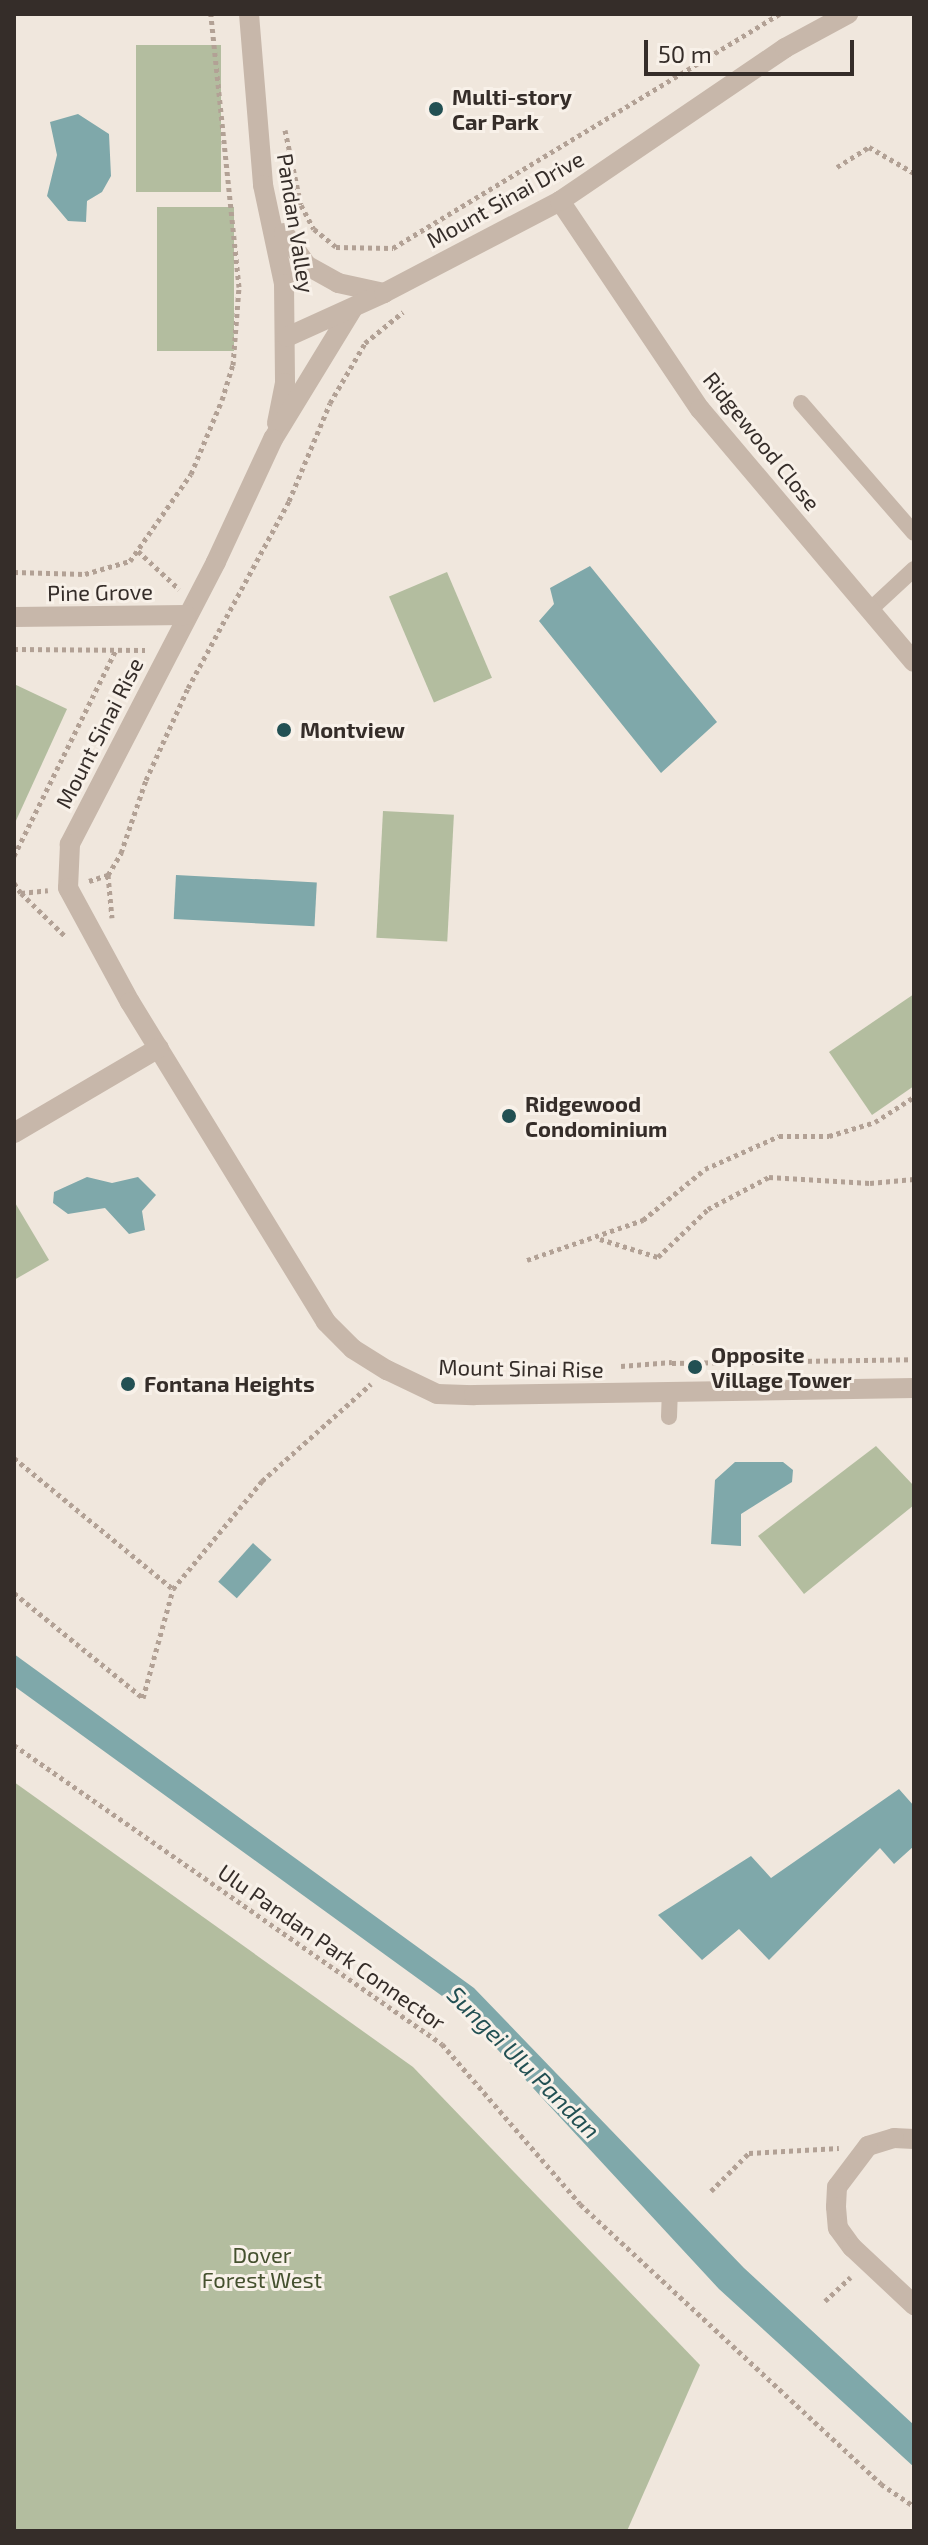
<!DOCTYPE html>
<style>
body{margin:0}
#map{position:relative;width:928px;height:2545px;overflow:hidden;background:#f0e7dd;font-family:"Exo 2",sans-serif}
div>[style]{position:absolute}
.green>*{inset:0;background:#b3bd9f;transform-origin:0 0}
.water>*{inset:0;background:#7fa8aa;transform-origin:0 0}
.path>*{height:5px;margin-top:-2.5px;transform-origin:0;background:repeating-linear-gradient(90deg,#b2a195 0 4px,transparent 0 8px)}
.lane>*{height:16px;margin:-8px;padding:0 8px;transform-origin:8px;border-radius:8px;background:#c7b7aa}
.street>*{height:20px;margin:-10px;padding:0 10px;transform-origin:10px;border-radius:10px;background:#c7b7aa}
.dots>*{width:22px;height:22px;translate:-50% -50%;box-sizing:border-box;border:4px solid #f8f1e9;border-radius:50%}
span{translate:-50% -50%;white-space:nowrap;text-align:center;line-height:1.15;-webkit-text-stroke:6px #f8f1e9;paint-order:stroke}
.poi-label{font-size:22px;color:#352d29;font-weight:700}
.left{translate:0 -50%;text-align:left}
.street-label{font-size:22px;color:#352d29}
.park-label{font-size:22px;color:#45512f}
.water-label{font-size:24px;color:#225053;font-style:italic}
.frame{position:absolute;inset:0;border:16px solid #352d29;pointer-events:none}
.scale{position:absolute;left:644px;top:40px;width:210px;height:36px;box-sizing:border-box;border:4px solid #352d29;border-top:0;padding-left:10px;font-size:24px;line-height:28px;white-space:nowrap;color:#352d29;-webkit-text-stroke:6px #f8f1e9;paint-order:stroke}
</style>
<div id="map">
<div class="green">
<div style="left:221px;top:45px;width:147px;height:85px;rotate:90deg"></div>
<div style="left:234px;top:207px;width:144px;height:77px;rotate:90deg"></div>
<div style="left:447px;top:572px;width:115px;height:63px;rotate:67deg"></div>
<div style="clip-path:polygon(14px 684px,67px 709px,14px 825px)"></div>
<div style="left:383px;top:811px;width:71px;height:127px;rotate:3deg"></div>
<div style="clip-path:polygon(914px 994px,914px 1086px,872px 1115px,829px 1052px)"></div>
<div style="clip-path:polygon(14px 1201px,49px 1260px,14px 1280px)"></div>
<div style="clip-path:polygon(876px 1446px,914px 1486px,914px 1505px,804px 1594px,758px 1536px)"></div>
<div style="clip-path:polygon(14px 1782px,413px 2067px,700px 2365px,627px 2531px,14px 2531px)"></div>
</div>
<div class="water">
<div style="clip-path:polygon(78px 114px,109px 134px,111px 176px,102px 192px,87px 201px,86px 222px,68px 221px,47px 196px,57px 155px,50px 122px)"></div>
<div style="clip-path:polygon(590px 566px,717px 722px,661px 773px,539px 621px,554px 604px,550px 588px)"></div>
<div style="left:176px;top:875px;width:141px;height:44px;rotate:3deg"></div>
<div style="clip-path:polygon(87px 1177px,112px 1183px,138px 1177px,156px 1195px,142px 1211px,145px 1230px,129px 1234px,105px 1208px,68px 1214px,53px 1203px,54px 1192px)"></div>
<div style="clip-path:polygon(735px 1462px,783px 1462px,793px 1470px,792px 1482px,741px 1514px,741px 1546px,711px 1544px,715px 1480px)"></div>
<div style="left:253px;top:1543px;width:25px;height:52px;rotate:42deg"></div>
<div style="clip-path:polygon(14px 1654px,474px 1988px,744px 2268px,914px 2425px,914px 2467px,719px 2289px,460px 2009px,14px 1686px)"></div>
<div style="clip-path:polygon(899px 1789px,914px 1806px,914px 1846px,894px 1864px,880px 1848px,769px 1960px,739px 1929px,702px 1960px,658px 1915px,751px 1856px,771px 1878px)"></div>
</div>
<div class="path">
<div style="left:285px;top:130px;width:77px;rotate:78deg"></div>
<div style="left:301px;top:205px;width:27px;rotate:62deg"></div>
<div style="left:314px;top:229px;width:28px;rotate:39deg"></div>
<div style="left:336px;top:247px;width:57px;rotate:1deg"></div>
<div style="left:393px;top:248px;width:452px;rotate:-31.2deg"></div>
<div style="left:837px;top:167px;width:38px;rotate:-32deg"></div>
<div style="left:869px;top:147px;width:52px;rotate:30deg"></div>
<div style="left:138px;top:551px;width:56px;rotate:42.8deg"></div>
<div style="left:14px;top:572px;width:71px;rotate:1.6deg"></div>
<div style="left:85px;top:574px;width:47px;rotate:-16.1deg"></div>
<div style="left:130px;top:561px;width:106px;rotate:-55deg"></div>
<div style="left:191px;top:474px;width:80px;rotate:-67.3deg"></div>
<div style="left:222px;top:400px;width:37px;rotate:-73deg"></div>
<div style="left:233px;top:365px;width:78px;rotate:-85.6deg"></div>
<div style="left:239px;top:287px;width:274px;rotate:-95.9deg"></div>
<div style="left:14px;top:649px;width:131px;rotate:0.4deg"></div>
<div style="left:14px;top:856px;width:230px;rotate:-63.7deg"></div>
<div style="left:108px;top:875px;width:43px;rotate:84.7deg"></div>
<div style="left:89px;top:881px;width:20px;rotate:-18deg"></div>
<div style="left:108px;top:875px;width:26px;rotate:-59deg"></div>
<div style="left:121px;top:853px;width:77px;rotate:-71.1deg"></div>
<div style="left:146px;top:780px;width:101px;rotate:-65.5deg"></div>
<div style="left:188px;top:688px;width:213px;rotate:-61.6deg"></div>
<div style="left:289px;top:501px;width:106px;rotate:-67.3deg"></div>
<div style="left:330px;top:403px;width:69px;rotate:-59.7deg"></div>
<div style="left:365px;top:343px;width:49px;rotate:-39.2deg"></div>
<div style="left:14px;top:883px;width:12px;rotate:55deg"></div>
<div style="left:21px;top:893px;width:27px;rotate:-6deg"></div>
<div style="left:21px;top:893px;width:63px;rotate:44.4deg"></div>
<div style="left:600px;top:1239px;width:61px;rotate:17.2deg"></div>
<div style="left:658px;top:1257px;width:69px;rotate:-43.8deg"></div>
<div style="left:708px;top:1209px;width:69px;rotate:-27.7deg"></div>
<div style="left:769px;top:1177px;width:101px;rotate:3.4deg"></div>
<div style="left:870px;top:1183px;width:44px;rotate:-5.2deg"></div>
<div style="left:527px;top:1260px;width:123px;rotate:-19deg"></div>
<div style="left:643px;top:1220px;width:80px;rotate:-39.4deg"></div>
<div style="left:705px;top:1169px;width:81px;rotate:-24deg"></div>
<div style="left:779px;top:1136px;width:50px"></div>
<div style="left:829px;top:1136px;width:48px;rotate:-16.9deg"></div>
<div style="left:875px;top:1122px;width:46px;rotate:-32.7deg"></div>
<div style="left:672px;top:1363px;width:242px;rotate:-0.9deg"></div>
<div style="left:621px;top:1366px;width:51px;rotate:-4.5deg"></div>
<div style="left:14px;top:1458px;width:206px;rotate:39.5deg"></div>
<div style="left:14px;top:1593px;width:166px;rotate:39.1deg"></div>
<div style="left:143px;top:1698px;width:113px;rotate:-74.6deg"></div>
<div style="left:173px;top:1589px;width:140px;rotate:-50.5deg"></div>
<div style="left:262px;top:1481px;width:146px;rotate:-41.7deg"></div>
<div style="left:14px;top:1745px;width:522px;rotate:34.94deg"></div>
<div style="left:442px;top:2044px;width:211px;rotate:49.2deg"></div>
<div style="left:580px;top:2204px;width:411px;rotate:42.9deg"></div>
<div style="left:881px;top:2484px;width:40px;rotate:34deg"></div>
<div style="left:711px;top:2191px;width:54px;rotate:-45deg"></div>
<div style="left:749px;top:2153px;width:90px;rotate:-3.2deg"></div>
<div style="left:825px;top:2301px;width:35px;rotate:-43deg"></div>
</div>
<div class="lane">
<div style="left:801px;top:403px;width:172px;rotate:49deg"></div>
<div style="left:873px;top:607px;width:56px;rotate:-42.8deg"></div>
<div style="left:669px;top:1417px;width:25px;rotate:-88deg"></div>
</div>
<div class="street">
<div style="left:249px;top:14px;width:172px;rotate:85.3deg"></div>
<div style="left:263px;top:185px;width:101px;rotate:78deg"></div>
<div style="left:284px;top:284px;width:99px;rotate:89.4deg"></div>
<div style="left:285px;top:383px;width:41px;rotate:101.3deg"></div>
<div style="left:560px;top:201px;width:251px;rotate:56.1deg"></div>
<div style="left:700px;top:409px;width:331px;rotate:49.8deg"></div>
<div style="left:284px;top:233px;width:39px;rotate:55deg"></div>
<div style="left:306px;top:265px;width:37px;rotate:29deg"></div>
<div style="left:338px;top:283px;width:47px;rotate:12.3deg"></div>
<div style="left:353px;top:308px;width:153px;rotate:121.4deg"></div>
<div style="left:273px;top:439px;width:136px;rotate:114.9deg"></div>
<div style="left:216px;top:562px;width:318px;rotate:117.4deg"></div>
<div style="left:70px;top:844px;width:44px;rotate:92.6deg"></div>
<div style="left:68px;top:888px;width:130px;rotate:61.5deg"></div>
<div style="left:130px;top:1002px;width:375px;rotate:58.5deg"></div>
<div style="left:326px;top:1322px;width:38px;rotate:45deg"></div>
<div style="left:353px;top:1349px;width:40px;rotate:32deg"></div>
<div style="left:387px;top:1370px;width:55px;rotate:25.6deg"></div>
<div style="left:437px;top:1394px;width:37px;rotate:2deg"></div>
<div style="left:474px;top:1395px;width:440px;rotate:-0.9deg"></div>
<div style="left:287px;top:337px;width:107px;rotate:-24.4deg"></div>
<div style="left:384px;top:293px;width:199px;rotate:-27.6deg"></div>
<div style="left:560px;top:201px;width:272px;rotate:-34.2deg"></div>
<div style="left:785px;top:48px;width:72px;rotate:-28.4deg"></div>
<div style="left:14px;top:617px;width:172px;rotate:-0.7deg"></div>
<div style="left:14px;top:1133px;width:168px;rotate:-30.4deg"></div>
<div style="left:914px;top:2139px;width:20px;rotate:-177deg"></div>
<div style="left:894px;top:2138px;width:27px;rotate:163deg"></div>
<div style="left:868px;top:2146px;width:51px;rotate:127.1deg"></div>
<div style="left:837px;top:2187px;width:20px;rotate:93deg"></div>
<div style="left:836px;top:2207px;width:21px;rotate:85deg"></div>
<div style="left:838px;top:2228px;width:24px;rotate:54deg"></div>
<div style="left:852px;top:2247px;width:85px;rotate:43.1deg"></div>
</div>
<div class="dots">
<div style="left:436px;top:109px;background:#225053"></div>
<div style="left:284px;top:730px;background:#225053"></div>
<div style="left:509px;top:1116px;background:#225053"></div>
<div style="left:695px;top:1367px;background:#225053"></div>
<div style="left:128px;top:1384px;background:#225053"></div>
</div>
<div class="poi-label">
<span class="left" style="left:452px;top:109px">Multi-story<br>Car Park</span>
<span class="left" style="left:300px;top:730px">Montview</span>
<span class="left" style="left:525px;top:1116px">Ridgewood<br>Condominium</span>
<span class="left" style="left:711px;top:1367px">Opposite<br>Village Tower</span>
<span class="left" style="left:144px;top:1384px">Fontana Heights</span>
</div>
<div class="street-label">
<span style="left:505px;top:199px;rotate:-29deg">Mount Sinai Drive</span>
<span style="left:296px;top:223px;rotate:81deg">Pandan Valley</span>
<span style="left:762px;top:441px;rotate:51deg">Ridgewood Close</span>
<span style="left:100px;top:592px;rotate:-1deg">Pine Grove</span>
<span style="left:99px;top:733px;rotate:-63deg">Mount Sinai Rise</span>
<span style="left:521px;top:1368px;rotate:1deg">Mount Sinai Rise</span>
<span style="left:332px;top:1947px;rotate:35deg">Ulu Pandan Park Connector</span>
</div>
<div class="park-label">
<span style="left:262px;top:2267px">Dover<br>Forest West</span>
</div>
<div class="water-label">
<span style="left:524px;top:2062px;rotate:45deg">Sungei Ulu Pandan</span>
</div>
<div class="frame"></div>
<div class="scale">50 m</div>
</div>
